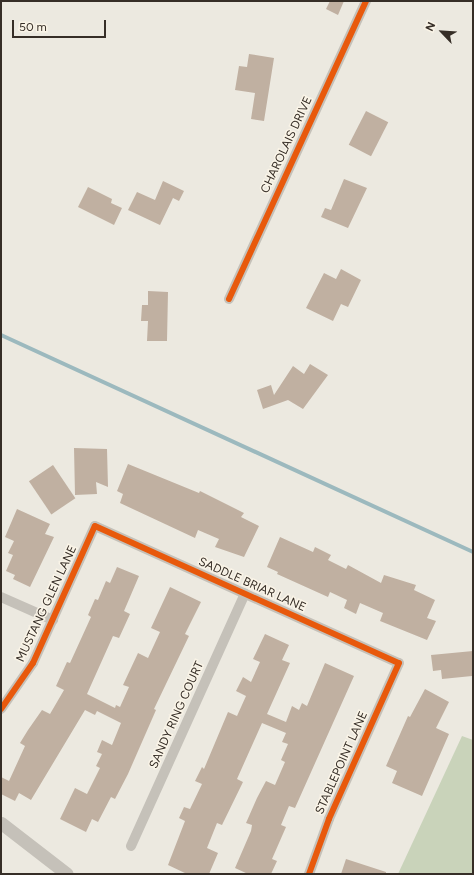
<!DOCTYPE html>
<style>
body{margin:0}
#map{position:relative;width:474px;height:875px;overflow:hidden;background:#ece9e0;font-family:Figtree,sans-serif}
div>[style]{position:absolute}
.green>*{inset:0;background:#c9d3ba}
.stream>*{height:4px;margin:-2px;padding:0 2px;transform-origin:2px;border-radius:2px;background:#9cb9be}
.building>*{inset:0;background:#c0b0a1;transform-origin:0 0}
.minor>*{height:10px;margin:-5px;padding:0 5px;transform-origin:5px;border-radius:5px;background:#c5c1b9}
.tertiary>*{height:13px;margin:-6.5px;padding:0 6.5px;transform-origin:6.5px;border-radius:6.5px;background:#c5c1b9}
.cycleway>*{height:6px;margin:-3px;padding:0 3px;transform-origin:3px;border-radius:3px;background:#e8590c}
span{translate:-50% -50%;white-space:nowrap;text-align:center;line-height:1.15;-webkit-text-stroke:3px #faf4e7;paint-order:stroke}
.street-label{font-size:12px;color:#362e27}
.frame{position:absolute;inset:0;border:2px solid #362e27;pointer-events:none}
.north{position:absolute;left:422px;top:12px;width:40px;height:40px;-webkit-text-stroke:3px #faf4e7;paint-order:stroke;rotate:295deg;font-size:11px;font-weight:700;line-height:16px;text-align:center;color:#362e27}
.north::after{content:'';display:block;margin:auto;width:14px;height:18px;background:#362e27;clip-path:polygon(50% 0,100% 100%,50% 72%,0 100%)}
.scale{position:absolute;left:12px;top:20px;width:94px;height:18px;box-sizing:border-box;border:2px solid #362e27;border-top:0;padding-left:5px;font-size:12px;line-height:14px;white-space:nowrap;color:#362e27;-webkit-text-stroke:3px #faf4e7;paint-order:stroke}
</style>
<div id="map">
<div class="green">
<div style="clip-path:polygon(462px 736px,473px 740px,473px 874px,398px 874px)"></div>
</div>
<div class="stream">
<div style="left:1px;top:335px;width:519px;rotate:24.69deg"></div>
</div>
<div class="building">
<div style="clip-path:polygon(330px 1px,344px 1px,338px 15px,326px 9px)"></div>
<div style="clip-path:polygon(249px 54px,274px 58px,264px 121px,251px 119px,255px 93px,235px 90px,239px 66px,247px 67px)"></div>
<div style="left:366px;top:111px;width:25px;height:38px;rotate:27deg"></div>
<div style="clip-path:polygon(344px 179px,367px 188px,348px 228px,321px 217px,325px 208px,331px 210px)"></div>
<div style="clip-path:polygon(163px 181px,184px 191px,179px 201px,173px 198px,160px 225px,128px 210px,137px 192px,155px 200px)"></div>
<div style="clip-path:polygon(88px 187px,112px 199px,111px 203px,122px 208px,114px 225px,78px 207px)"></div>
<div style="clip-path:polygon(341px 269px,361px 280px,348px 307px,341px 304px,333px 321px,306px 308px,324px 273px,336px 279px)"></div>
<div style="clip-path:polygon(148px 291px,168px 292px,167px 341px,147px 341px,148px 321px,141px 321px,142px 305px,148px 305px)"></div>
<div style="clip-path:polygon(310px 364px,328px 375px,303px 409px,288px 400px,263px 409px,257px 390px,271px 385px,274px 395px,293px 366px,304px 374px)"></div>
<div style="clip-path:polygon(74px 448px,107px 449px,108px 487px,96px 482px,97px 494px,75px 495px)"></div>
<div style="clip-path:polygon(128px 464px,199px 493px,200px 491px,244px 513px,241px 517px,259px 526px,244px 557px,215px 547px,219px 539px,198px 530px,195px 538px,120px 503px,123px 494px,117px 491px)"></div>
<div style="left:53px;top:465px;width:40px;height:29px;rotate:56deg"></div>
<div style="clip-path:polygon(17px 509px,50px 524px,45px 534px,54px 537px,30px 587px,13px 579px,15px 575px,6px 571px,13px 555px,8px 553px,14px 541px,5px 537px)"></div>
<div style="clip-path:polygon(280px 537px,313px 552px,315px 547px,331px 555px,328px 560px,346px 569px,348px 565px,381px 583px,384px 575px,416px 585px,414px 590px,435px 600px,427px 618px,436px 621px,427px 640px,380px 621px,383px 613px,360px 603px,356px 614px,344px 608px,347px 600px,330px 592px,328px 597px,277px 574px,278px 572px,267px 567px)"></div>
<div style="clip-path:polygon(117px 567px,139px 576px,124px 611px,130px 614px,119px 638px,113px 636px,87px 694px,115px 708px,116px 705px,120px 707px,129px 687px,123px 685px,138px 653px,148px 658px,160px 632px,151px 628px,170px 587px,201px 602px,185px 634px,189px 636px,154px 709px,156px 710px,128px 774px,115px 799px,111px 797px,98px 822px,92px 819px,86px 832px,60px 819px,75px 788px,87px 794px,100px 768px,96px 766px,102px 754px,97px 752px,102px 740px,112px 745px,121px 723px,97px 711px,95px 715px,85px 710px,31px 800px,19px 793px,15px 801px,1px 794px,1px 777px,9px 781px,25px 746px,20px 743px,28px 730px,42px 710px,50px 714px,64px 690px,56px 686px,67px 662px,70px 663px,91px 617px,88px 615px,95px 599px,98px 600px,106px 581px,110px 583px)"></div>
<div style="clip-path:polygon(265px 634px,289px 645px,282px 660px,290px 663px,267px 714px,286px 722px,292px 706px,299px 710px,302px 703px,307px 706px,325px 663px,354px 676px,295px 808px,289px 806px,281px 825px,286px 827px,272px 859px,277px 861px,271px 874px,248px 874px,235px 868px,251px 831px,252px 825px,246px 823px,257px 798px,266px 781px,275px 785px,285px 762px,281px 760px,288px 744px,282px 742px,286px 733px,262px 723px,237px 779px,243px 782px,222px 825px,217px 823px,207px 848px,218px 853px,209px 874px,187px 874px,168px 865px,185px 821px,179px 818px,184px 807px,190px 809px,202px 784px,195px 781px,202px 767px,204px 769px,228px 712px,237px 716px,246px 696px,236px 691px,243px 677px,251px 682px,260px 662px,253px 659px)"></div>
<div style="clip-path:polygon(473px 651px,472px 676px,442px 679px,441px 670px,433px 671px,431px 655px)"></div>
<div style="clip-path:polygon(425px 689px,449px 702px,436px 728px,449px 734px,422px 796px,392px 783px,397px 771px,386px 766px,408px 716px,410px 717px)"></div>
<div style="clip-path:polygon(346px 859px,386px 872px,386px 874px,341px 874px)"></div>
</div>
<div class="minor">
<div style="left:229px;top:299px;width:328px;rotate:-65.3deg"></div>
<div style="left:1px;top:597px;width:57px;rotate:23.9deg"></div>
<div style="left:1px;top:709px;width:56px;rotate:-55.2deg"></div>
<div style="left:33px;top:663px;width:150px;rotate:-65.7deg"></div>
<div style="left:95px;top:526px;width:333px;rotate:24.3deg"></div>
<div style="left:399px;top:663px;width:171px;rotate:114.2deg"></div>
<div style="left:329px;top:819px;width:59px;rotate:110deg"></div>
<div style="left:131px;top:846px;width:277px;rotate:-65.7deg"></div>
</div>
<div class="tertiary">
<div style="left:1px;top:823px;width:83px;rotate:37.7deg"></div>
</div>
<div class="cycleway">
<div style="left:229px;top:299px;width:328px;rotate:-65.3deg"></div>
<div style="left:1px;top:709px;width:56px;rotate:-55.2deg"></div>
<div style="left:33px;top:663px;width:150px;rotate:-65.7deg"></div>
<div style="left:95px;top:526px;width:333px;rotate:24.3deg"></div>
<div style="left:399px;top:663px;width:171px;rotate:114.2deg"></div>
<div style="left:329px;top:819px;width:59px;rotate:110deg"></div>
</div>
<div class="street-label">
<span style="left:287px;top:145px;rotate:-65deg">CHAROLAIS DRIVE</span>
<span style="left:252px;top:585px;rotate:24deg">SADDLE BRIAR LANE</span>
<span style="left:47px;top:604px;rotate:-65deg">MUSTANG GLEN LANE</span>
<span style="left:177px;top:715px;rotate:-66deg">SANDY RING COURT</span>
<span style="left:342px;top:763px;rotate:-66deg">STABLEPOINT LANE</span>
</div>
<div class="frame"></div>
<div class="north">N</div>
<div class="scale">50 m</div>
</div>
